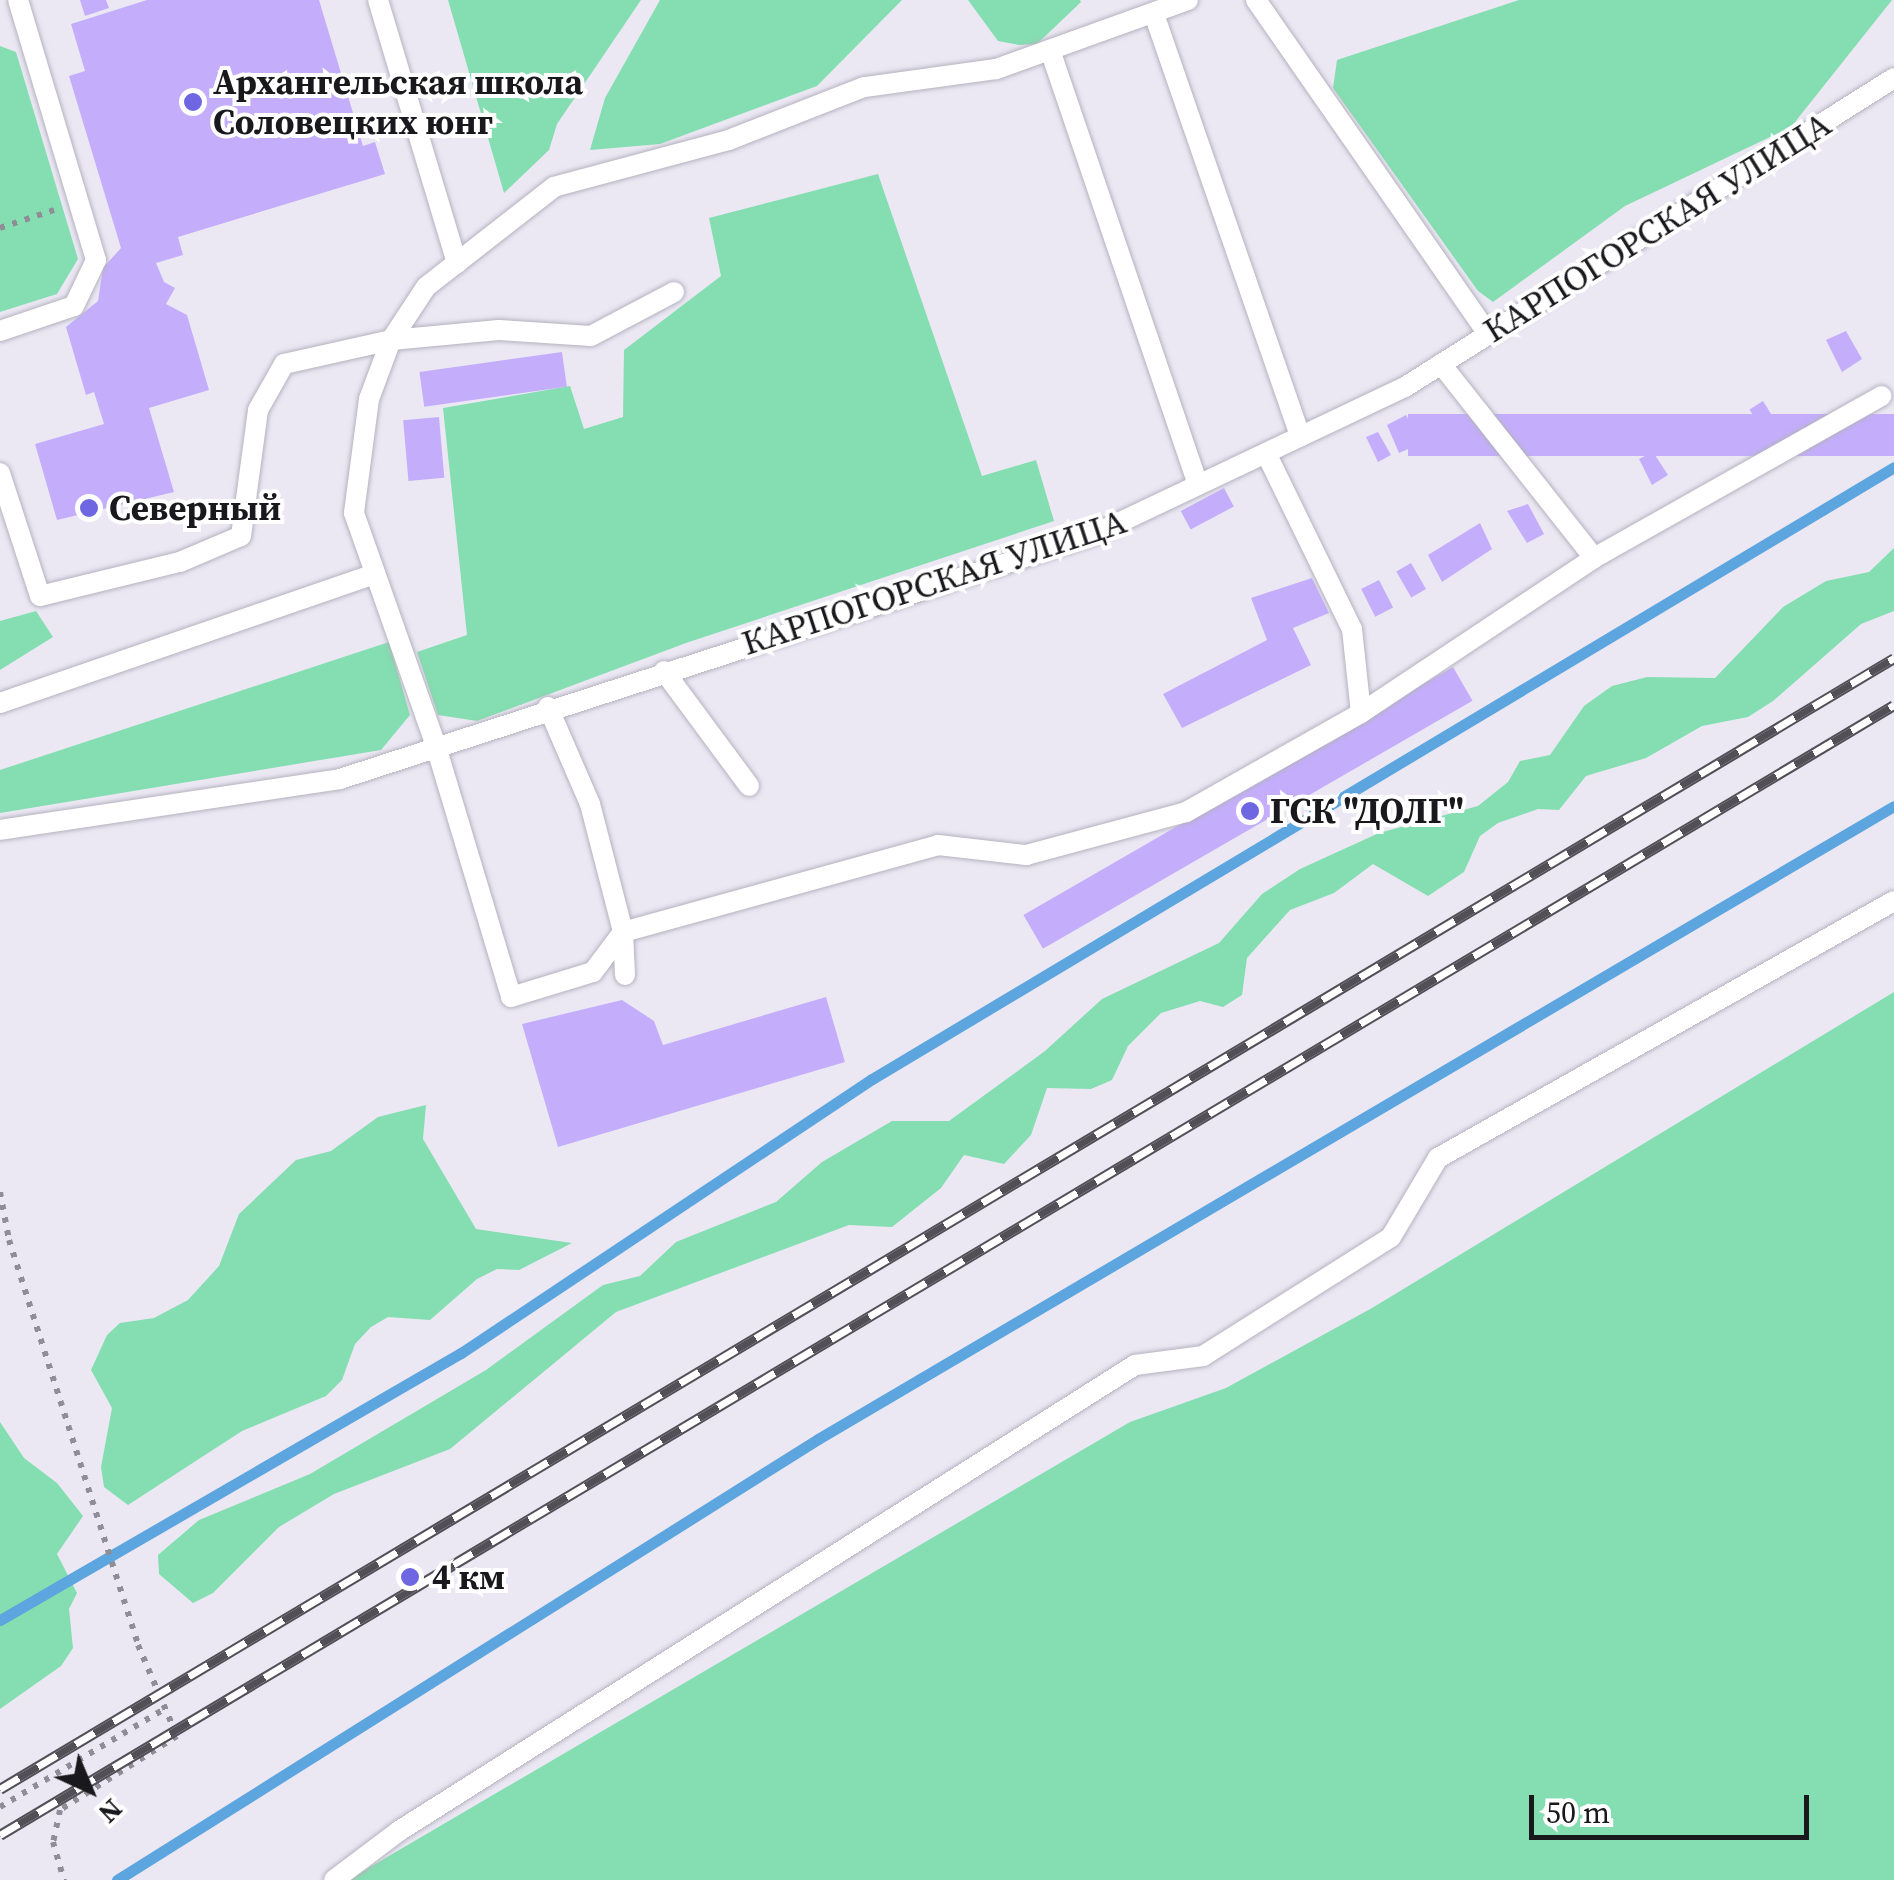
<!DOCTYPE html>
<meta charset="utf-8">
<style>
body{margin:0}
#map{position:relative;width:1894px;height:1880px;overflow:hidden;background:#ebe8f4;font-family:"Source Serif 4",serif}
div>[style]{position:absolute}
.green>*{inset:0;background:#84deb1}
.stream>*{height:11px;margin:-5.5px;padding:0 5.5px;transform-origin:5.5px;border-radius:5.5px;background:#5ca5de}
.building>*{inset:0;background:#c4aefc;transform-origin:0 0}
.path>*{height:6px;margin-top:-3px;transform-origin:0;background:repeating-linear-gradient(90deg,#8f8d95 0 5px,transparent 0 13px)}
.roads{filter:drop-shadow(0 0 2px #b5b2bf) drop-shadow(0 0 2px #b5b2bf)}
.service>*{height:20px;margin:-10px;padding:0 10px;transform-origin:10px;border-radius:10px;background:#fff}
.rail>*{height:11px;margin-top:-5.5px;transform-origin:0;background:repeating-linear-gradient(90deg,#fff 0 22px,#525056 0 44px);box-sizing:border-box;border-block:2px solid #525056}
.dots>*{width:28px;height:28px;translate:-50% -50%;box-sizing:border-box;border:5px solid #fff;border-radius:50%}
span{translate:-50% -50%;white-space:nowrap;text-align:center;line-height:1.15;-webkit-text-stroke:8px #fff;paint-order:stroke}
.poi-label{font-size:35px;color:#19181c;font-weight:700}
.left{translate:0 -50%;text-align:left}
.street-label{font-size:35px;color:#19181c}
.north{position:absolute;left:40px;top:1740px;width:100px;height:100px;-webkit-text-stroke:8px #fff;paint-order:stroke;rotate:136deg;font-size:28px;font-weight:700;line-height:40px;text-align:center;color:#19181c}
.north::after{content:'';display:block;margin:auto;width:35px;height:45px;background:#19181c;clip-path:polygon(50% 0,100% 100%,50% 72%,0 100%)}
.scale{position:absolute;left:1529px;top:1795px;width:280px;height:45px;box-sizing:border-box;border:5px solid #19181c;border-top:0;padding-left:12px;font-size:30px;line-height:35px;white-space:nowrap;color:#19181c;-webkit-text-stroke:8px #fff;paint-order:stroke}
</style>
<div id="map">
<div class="green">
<div style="clip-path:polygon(448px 0,641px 0,557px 124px,549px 150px,504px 193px)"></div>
<div style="clip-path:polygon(660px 0,902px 0,817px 86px,660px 144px,590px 150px,605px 98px)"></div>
<div style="clip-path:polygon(968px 0,1080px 0,1081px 2px,1037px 44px,1019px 45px,998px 41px)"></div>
<div style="clip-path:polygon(1519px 0,1892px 0,1791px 127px,1625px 206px,1493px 302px,1478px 291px,1333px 88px,1337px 60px)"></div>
<div style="clip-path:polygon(0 46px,16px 52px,78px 259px,57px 294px,0 312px)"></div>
<div style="clip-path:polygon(878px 174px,982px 476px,1036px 460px,1054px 521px,686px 643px,477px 721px,438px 715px,417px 652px,467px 635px,443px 408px,570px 386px,584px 429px,623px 417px,624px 350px,721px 276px,709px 218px)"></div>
<div style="clip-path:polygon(1894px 548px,1894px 611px,1861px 624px,1773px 701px,1748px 717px,1702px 726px,1646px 758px,1586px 776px,1559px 810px,1538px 809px,1498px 823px,1480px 836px,1464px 872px,1428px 896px,1373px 864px,1334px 893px,1290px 910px,1247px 958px,1242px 995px,1223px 1007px,1200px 1001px,1161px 1013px,1128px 1046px,1112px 1080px,1091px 1089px,1047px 1088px,1031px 1135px,1004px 1164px,964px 1155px,941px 1188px,892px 1227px,849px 1225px,616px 1312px,450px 1449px,334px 1494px,279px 1527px,213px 1593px,193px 1603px,159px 1574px,158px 1555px,199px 1520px,310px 1474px,486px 1370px,603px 1285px,640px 1276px,676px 1242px,776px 1202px,822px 1162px,892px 1121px,949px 1121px,1045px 1051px,1102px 999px,1219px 943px,1262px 894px,1300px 869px,1379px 833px,1478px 806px,1508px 782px,1520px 761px,1550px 755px,1584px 706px,1612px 686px,1647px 677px,1715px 678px,1783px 607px,1826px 581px,1869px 572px)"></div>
<div style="clip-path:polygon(36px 611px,53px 637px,0 670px,0 621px)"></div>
<div style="clip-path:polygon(389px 642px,410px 715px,381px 750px,0 813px,0 770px)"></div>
<div style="clip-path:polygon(1894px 992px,1894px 1880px,348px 1880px,1130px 1422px,1226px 1388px,1372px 1308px)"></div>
<div style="clip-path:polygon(426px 1105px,423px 1139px,476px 1229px,572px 1243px,519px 1270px,497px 1269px,477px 1279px,430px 1320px,388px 1317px,371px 1327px,355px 1344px,342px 1380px,326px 1396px,242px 1431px,128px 1505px,104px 1487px,101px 1467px,112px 1408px,91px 1370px,107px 1335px,120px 1323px,154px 1318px,188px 1300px,219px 1266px,239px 1214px,296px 1160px,331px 1151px,378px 1117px)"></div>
<div style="clip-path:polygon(0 1422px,24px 1458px,57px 1483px,83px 1516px,57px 1554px,77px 1593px,69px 1609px,73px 1648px,61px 1666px,0 1709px)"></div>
</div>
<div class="stream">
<div style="left:0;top:1620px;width:533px;rotate:-30.08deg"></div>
<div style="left:461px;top:1353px;width:494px;rotate:-33.7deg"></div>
<div style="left:872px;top:1079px;width:1191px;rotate:-30.91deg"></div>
<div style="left:117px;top:1880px;width:828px;rotate:-32.17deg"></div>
<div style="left:818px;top:1439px;width:1248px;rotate:-30.47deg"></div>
</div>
<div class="building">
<div style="clip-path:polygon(80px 0,106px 0,109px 8px,85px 16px)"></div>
<div style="clip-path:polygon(147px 0,319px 0,363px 146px,375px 142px,385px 174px,178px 237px,183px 255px,156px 263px,164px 282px,175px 288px,166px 304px,187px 315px,209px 390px,149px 408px,174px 492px,57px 520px,35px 444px,104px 424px,94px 392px,86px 395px,66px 327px,98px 301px,103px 268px,121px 248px,69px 76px,85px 71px,71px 24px)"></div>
<div style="clip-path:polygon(1846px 331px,1862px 359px,1842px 372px,1826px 340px)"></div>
<div style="left:562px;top:352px;width:35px;height:144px;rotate:82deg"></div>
<div style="left:1763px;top:401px;width:32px;height:16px;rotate:58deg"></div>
<div style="left:1894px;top:414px;width:42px;height:486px;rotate:90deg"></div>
<div style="clip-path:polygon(1406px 415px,1422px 443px,1399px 453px,1387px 425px)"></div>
<div style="left:439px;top:417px;width:61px;height:36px;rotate:85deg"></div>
<div style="clip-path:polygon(1378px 432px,1391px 455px,1378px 462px,1366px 437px)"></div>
<div style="clip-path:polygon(1653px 452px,1668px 475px,1652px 485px,1639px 459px)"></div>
<div style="left:1224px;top:488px;width:21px;height:49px;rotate:62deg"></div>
<div style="clip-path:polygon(1528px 504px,1544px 534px,1527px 543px,1507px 511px)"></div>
<div style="clip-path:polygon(1480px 523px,1492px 549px,1442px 582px,1428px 555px)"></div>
<div style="left:1411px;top:563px;width:30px;height:17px;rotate:60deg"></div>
<div style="clip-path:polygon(1312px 578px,1329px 613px,1293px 628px,1311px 665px,1182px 728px,1163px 694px,1267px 640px,1251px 598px)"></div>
<div style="left:1379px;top:580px;width:31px;height:20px;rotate:63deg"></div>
<div style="left:1453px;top:667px;width:39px;height:496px;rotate:60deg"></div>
<div style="clip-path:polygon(826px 997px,845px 1062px,558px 1147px,522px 1024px,622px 1000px,654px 1021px,663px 1045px)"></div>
</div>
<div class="path">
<div style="left:0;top:228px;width:57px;rotate:-18.4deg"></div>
<div style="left:0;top:1192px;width:49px;rotate:79.4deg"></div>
<div style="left:9px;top:1240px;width:425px;rotate:72.3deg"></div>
<div style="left:138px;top:1645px;width:99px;rotate:66.8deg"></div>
<div style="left:177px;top:1736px;width:138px;rotate:147.7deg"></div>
<div style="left:60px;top:1810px;width:33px;rotate:102deg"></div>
<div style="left:53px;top:1842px;width:40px;rotate:74deg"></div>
<div style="left:0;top:1807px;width:193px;rotate:-30.8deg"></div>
</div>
<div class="roads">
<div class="service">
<div style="left:378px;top:0;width:275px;rotate:73.3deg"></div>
<div style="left:1188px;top:0;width:204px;rotate:160.2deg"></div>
<div style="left:996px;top:69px;width:133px;rotate:172.2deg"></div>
<div style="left:864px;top:87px;width:145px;rotate:158.6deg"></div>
<div style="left:729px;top:140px;width:181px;rotate:165deg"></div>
<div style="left:554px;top:187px;width:162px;rotate:142deg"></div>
<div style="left:426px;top:287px;width:64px;rotate:123.4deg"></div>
<div style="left:391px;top:340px;width:63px;rotate:110.4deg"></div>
<div style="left:369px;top:399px;width:115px;rotate:97.5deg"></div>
<div style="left:354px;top:513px;width:244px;rotate:70.6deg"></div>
<div style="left:435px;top:743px;width:265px;rotate:73.3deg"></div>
<div style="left:511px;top:997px;width:86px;rotate:-17deg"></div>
<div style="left:593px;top:972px;width:50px;rotate:-53.1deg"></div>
<div style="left:623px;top:932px;width:327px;rotate:-15.4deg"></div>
<div style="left:938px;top:845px;width:89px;rotate:6.5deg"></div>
<div style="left:1026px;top:855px;width:166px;rotate:-15deg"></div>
<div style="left:1186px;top:812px;width:201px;rotate:-29.5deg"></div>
<div style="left:1361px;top:713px;width:280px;rotate:-33.6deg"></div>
<div style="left:1594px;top:558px;width:330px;rotate:-29.4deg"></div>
<div style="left:1256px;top:0;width:407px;rotate:55.2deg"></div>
<div style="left:1154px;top:14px;width:447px;rotate:70.9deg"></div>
<div style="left:1050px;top:50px;width:459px;rotate:71.2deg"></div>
<div style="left:0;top:331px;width:78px;rotate:-18.7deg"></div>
<div style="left:74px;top:306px;width:51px;rotate:-64.4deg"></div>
<div style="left:96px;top:260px;width:271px;rotate:-106.7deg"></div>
<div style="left:1441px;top:364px;width:247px;rotate:51.7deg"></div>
<div style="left:1266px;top:453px;width:196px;rotate:64deg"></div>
<div style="left:1352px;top:629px;width:84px;rotate:83.9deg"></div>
<div style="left:0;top:473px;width:129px;rotate:72deg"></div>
<div style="left:40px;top:596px;width:144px;rotate:-13.7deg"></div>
<div style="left:180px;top:562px;width:66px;rotate:-23.1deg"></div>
<div style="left:241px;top:536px;width:127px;rotate:-82.3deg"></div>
<div style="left:258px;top:410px;width:53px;rotate:-60.5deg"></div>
<div style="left:284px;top:364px;width:110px;rotate:-12.6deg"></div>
<div style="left:391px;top:340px;width:108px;rotate:-5.3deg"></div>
<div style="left:499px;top:330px;width:92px;rotate:3.7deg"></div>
<div style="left:591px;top:336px;width:94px;rotate:-27.9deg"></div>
<div style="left:664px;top:671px;width:143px;rotate:53.5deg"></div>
<div style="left:0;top:703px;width:397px;rotate:-19deg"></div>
<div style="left:548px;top:707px;width:106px;rotate:66.6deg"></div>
<div style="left:590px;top:804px;width:132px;rotate:75.5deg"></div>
<div style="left:623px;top:932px;width:43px;rotate:87.3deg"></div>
<div style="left:0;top:830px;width:344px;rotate:-8.5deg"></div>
<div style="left:340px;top:779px;width:792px;rotate:-17.95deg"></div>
<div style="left:1093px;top:535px;width:345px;rotate:-25.4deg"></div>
<div style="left:1405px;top:387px;width:578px;rotate:-32.29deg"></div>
<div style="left:334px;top:1880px;width:81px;rotate:-37deg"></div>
<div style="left:399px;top:1831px;width:871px;rotate:-32.34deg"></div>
<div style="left:1135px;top:1365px;width:69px;rotate:-7.5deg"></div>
<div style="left:1203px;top:1356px;width:222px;rotate:-32.3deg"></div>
<div style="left:1391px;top:1237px;width:92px;rotate:-59.3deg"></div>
<div style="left:1438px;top:1158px;width:523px;rotate:-29.41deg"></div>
</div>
</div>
<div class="rail">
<div style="left:0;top:1789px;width:2206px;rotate:-30.84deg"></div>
<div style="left:0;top:1835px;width:2205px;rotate:-30.82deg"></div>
</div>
<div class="dots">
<div style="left:193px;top:102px;background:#6e67e1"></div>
<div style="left:89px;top:508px;background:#6e67e1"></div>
<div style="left:1250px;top:811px;background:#6e67e1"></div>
<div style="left:410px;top:1577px;background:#6e67e1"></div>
</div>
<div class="poi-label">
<span class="left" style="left:213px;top:102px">Архангельская школа<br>Соловецких юнг</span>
<span class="left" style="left:109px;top:508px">Северный</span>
<span class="left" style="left:1270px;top:811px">ГСК "ДОЛГ"</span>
<span class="left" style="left:432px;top:1577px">4 км</span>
</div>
<div class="street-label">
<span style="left:1657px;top:227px;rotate:-32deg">КАРПОГОРСКАЯ УЛИЦА</span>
<span style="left:934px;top:582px;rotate:-18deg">КАРПОГОРСКАЯ УЛИЦА</span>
</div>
<div class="north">N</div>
<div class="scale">50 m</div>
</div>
